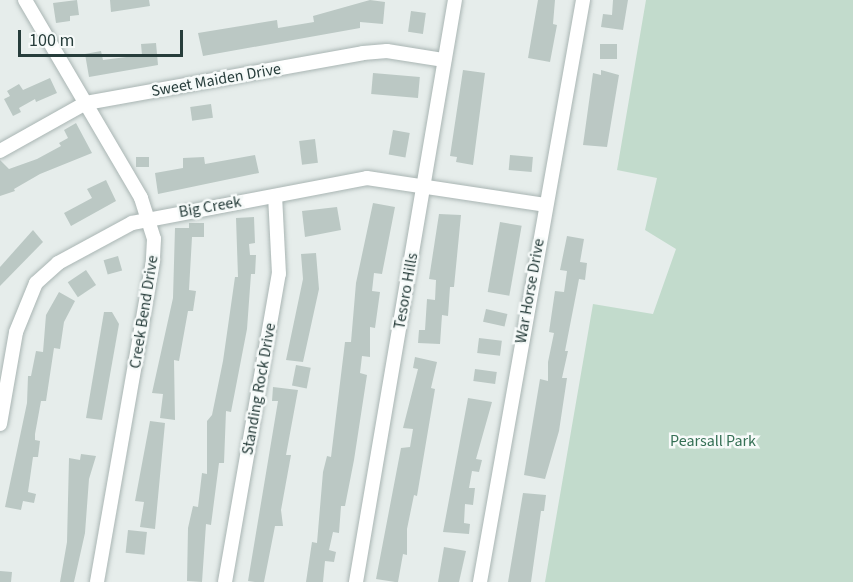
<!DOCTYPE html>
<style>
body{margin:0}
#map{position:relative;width:853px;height:582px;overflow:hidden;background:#e6edeb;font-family:"Source Sans 3",sans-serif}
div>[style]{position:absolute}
.green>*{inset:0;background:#c2dbcc}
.building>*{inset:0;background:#bbc8c4;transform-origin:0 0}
.roads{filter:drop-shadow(0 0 2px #a9b5b3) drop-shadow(0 0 2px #a9b5b3)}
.minor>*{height:14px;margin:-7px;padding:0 7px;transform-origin:7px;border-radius:7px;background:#fff}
span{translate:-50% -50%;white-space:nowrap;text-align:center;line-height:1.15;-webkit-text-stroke:5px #f6faf9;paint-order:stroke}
.street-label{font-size:16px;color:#273d3b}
.park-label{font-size:16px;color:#357055}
.scale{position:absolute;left:18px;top:30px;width:165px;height:27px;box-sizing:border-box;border:3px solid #273d3b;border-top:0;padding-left:8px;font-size:18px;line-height:21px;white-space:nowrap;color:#273d3b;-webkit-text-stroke:4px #f6faf9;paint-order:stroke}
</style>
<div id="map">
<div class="green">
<div style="clip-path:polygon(646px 0,853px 0,853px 582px,545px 582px,593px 304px,653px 314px,676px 249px,645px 230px,657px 178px,617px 170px)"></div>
</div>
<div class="building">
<div style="clip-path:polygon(77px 0,79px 15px,70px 16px,70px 21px,56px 23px,53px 3px)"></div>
<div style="clip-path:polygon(110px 0,149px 0,150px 6px,111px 12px)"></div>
<div style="clip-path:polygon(370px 0,385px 2px,383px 24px,360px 22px,360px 28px,203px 56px,198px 33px,277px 20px,278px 28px,314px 22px,313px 16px)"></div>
<div style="clip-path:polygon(538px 0,555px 0,553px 24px,557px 25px,550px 62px,528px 58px)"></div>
<div style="clip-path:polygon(613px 0,628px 0,623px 30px,601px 27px,603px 14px,612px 15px)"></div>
<div style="left:411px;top:11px;width:15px;height:21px;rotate:8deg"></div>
<div style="clip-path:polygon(156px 43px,158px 65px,89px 77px,85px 54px,101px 51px,103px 60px,142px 55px,141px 44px)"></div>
<div style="left:600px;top:44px;width:17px;height:15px"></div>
<div style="clip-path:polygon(463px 70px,485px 73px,473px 165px,456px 162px,457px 157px,450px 156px)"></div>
<div style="clip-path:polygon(601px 70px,619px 75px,607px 147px,583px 145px,593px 73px,601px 75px)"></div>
<div style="left:373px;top:73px;width:47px;height:21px;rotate:5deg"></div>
<div style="clip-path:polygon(50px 78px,57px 93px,36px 102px,35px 99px,19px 108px,21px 112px,13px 116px,4px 99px,10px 96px,7px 91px,19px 84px,23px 90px)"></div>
<div style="left:211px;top:104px;width:14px;height:21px;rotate:82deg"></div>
<div style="clip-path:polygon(76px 123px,92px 153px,40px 174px,14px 189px,15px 191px,0 196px,0 160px,9px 169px,37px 159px,61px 146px,59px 143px,68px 138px,64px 130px)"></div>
<div style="left:393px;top:130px;width:17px;height:25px;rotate:10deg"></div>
<div style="left:315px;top:139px;width:24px;height:16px;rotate:83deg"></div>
<div style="clip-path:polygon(255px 155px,259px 173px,158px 194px,155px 173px,183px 168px,183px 158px,204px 157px,205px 164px)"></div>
<div style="left:510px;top:155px;width:23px;height:15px;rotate:5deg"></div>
<div style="left:136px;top:157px;width:13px;height:10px"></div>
<div style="clip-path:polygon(106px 180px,116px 201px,71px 226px,64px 213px,92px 198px,87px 189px)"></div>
<div style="clip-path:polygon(373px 203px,395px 207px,382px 274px,374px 273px,372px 291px,380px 292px,375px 328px,370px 327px,370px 357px,362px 356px,360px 373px,367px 375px,354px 460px,345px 506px,341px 506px,339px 533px,333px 532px,329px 550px,336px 552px,334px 562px,325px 561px,323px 582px,306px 582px,312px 542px,317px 543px,323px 472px,327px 456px,331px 457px,345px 342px,351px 342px,356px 283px)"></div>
<div style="clip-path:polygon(337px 207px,341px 230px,305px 237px,302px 211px)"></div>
<div style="clip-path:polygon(439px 214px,461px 215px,454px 287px,450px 287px,448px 316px,442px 315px,440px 344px,418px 343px,419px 330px,425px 330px,427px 299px,435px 300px,436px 280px,429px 279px)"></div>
<div style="clip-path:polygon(254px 217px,255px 243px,249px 244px,250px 255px,256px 255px,255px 274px,251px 274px,247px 329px,231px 412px,226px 411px,224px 463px,219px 463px,211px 525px,206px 524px,202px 582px,187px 581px,188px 528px,193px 506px,198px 507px,202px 473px,207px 474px,207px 421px,212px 415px,223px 361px,235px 277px,238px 277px,236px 218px)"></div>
<div style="left:500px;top:222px;width:22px;height:71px;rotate:10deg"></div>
<div style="clip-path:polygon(189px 223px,204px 223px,204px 237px,192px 237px,189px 290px,196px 291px,193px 311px,188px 311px,179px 361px,174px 360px,175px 420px,160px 418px,163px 394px,152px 393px,173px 298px,175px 228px,189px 228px)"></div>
<div style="clip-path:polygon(33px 230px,43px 242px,0 286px,0 267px)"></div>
<div style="clip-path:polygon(567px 236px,584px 239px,580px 262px,587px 263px,585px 280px,579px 279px,565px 351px,568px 351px,562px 378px,567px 378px,559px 431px,545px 479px,524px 475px,540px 379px,548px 381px,548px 362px,554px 333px,549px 332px,555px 291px,564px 292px,567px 271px,560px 270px)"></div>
<div style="clip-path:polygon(316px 253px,319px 289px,303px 362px,286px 360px,303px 279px,301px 254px)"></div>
<div style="left:118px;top:256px;width:15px;height:15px;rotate:74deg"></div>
<div style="left:86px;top:270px;width:18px;height:22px;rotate:56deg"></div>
<div style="clip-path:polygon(59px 292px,75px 301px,64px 322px,60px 349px,54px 348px,46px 401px,41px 401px,35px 434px,35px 440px,40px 441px,38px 457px,33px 457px,28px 492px,36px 494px,34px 503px,23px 501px,21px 510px,5px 507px,27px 403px,28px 376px,31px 376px,36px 351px,43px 352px,46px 315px)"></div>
<div style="left:486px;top:309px;width:22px;height:13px;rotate:13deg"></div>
<div style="clip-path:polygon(104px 312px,112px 312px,119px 324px,102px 420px,86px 418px)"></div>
<div style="left:479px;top:338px;width:23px;height:15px;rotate:7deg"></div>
<div style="clip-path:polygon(415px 357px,437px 362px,431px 388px,435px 389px,417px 496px,414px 495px,407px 529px,407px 555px,403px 554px,398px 582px,395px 582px,376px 579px,401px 448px,410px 447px,413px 429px,403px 428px,418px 369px,413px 368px)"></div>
<div style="left:296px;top:365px;width:15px;height:21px;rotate:11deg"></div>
<div style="left:475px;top:369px;width:22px;height:12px;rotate:8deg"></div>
<div style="clip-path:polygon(273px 387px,298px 390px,286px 455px,291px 455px,281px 510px,283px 526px,275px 526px,264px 582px,255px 582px,248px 581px,278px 401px,272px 401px)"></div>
<div style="clip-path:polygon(468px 398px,492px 402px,476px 459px,482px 460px,479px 472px,472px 471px,469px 488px,475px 488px,473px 505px,465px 504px,464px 523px,470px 524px,469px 534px,443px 532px)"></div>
<div style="clip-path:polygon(150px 421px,165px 423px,155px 529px,140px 527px,144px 502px,135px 501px)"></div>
<div style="clip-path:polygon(81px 454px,96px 456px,89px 479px,85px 533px,74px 582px,60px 582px,67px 542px,69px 458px,80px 460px)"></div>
<div style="clip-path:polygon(523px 493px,546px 495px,544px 511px,541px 511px,531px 582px,508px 582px)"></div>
<div style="left:128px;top:530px;width:19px;height:23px;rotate:6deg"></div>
<div style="clip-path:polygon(444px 547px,466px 551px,459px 582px,438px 582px)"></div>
<div style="clip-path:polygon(0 571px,12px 572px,11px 582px,0 582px)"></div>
</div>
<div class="roads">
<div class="minor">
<div style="left:25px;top:0;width:229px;rotate:59.6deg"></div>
<div style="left:141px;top:198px;width:43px;rotate:72.4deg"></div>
<div style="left:154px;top:239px;width:22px;rotate:93deg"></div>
<div style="left:153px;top:261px;width:326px;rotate:99.9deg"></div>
<div style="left:0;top:151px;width:98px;rotate:-29.2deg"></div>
<div style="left:86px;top:103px;width:281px;rotate:-10.2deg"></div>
<div style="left:363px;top:53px;width:24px;rotate:-5deg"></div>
<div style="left:387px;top:51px;width:58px;rotate:9deg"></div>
<div style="left:0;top:424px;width:93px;rotate:-80.1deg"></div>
<div style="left:16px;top:332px;width:53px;rotate:-67.8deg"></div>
<div style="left:36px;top:283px;width:30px;rotate:-42deg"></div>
<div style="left:58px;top:263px;width:84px;rotate:-28.4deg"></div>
<div style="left:132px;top:223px;width:239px;rotate:-10.8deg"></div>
<div style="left:367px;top:178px;width:180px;rotate:8.6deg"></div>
<div style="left:225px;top:582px;width:313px;rotate:-80.1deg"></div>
<div style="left:279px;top:274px;width:78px;rotate:-92.9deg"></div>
<div style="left:356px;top:582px;width:590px;rotate:-80.35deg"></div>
<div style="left:480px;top:582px;width:591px;rotate:-79.96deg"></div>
</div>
</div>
<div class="street-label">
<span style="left:216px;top:80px;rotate:-10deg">Sweet Maiden Drive</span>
<span style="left:210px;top:207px;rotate:-10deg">Big Creek</span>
<span style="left:406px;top:291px;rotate:-80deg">Tesoro Hills</span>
<span style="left:530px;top:291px;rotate:-80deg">War Horse Drive</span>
<span style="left:144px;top:312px;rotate:-81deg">Creek Bend Drive</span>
<span style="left:259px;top:389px;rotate:-80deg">Standing Rock Drive</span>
</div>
<div class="park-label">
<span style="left:713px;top:441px">Pearsall Park</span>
</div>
<div class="scale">100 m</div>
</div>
